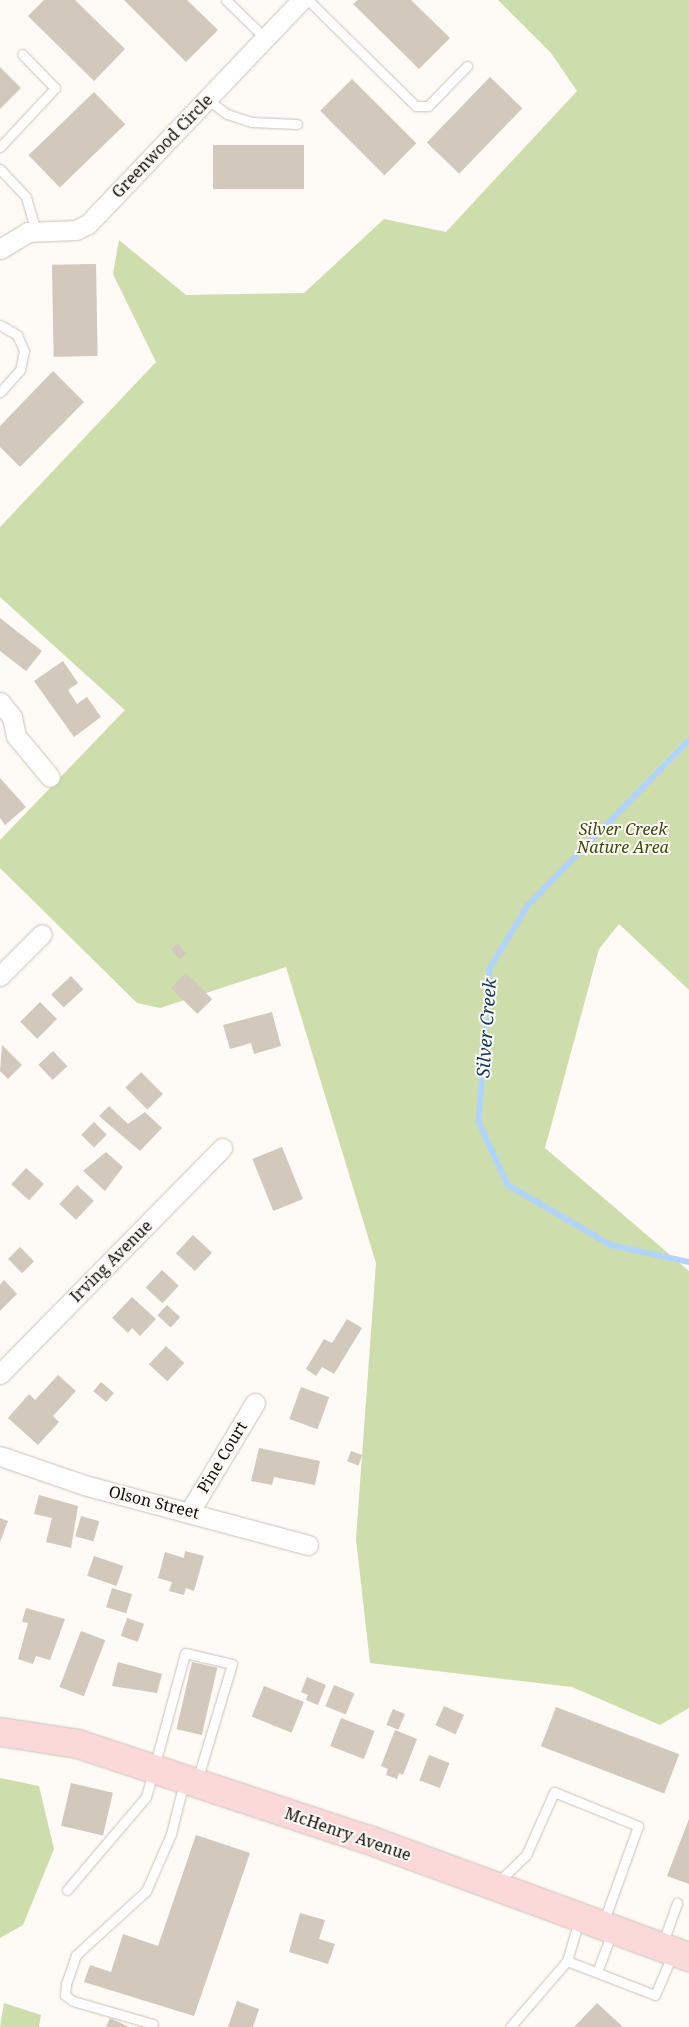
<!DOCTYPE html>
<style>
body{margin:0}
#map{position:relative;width:689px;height:2027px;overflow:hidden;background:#fefaf5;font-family:"Noto Serif",serif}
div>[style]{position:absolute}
.green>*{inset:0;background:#cddeac}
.stream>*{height:5.5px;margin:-2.75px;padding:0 2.75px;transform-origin:2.75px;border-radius:2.75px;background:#b3d4f9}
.building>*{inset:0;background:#d2c8bc;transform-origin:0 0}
.roads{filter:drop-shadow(0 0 1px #cbc2b5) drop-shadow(0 0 1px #cbc2b5)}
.lane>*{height:9px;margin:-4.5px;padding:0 4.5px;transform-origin:4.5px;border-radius:4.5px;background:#fff}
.street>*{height:19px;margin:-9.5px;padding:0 9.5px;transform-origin:9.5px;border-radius:9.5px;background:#fff}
.primary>*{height:28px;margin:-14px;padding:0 14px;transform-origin:14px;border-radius:14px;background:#fcd9d9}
span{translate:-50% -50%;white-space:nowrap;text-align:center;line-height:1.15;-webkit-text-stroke:4px #fefaf5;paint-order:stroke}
.street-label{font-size:16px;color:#110e09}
.park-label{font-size:16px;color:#3b4b0c;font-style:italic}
.water-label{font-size:18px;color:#0b355f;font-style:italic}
</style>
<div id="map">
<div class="green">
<div style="clip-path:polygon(498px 0,689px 0,689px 990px,619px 924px,599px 949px,545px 1148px,689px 1271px,689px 1708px,660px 1725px,572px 1687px,370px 1663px,356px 1539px,376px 1263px,286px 967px,160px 1008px,137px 1003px,0 868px,0 840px,125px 710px,0 597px,0 527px,156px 362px,113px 274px,119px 240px,186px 295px,304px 293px,384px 219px,446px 232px,577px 91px,551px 53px)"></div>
<div style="clip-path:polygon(0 1778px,39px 1786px,54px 1849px,23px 1925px,0 1938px)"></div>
<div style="clip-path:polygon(4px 2003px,41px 2015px,39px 2027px,0 2027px)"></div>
</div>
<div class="stream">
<div style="left:689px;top:741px;width:231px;rotate:134.3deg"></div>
<div style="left:528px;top:906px;width:74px;rotate:121.1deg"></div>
<div style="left:490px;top:969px;width:153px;rotate:94.1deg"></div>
<div style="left:479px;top:1122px;width:69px;rotate:65.3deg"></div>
<div style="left:508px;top:1185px;width:119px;rotate:30.2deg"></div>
<div style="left:611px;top:1245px;width:80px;rotate:12.3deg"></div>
</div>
<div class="building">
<div style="clip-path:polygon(44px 0,75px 0,125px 49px,94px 81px,28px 16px)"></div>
<div style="clip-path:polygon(124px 0,187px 0,218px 30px,186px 62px)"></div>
<div style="clip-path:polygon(358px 0,411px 0,450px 38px,419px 69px,353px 4px)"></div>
<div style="clip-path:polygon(0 67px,21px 88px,0 109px)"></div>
<div style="left:490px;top:77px;width:45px;height:91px;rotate:44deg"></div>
<div style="left:352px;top:79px;width:91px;height:45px;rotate:45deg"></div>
<div style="left:94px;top:92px;width:45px;height:91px;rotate:46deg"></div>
<div style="left:213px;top:145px;width:91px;height:44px"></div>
<div style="left:96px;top:264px;width:92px;height:44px;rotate:89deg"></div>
<div style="clip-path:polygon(53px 371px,84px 402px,20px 467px,0 447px,0 426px)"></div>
<div style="clip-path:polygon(0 618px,42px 651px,26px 671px,0 651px)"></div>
<div style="clip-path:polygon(63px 661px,78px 683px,68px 690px,77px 704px,87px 697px,101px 717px,74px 737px,34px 681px)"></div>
<div style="clip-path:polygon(0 778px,26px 807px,5px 825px,0 818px)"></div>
<div style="clip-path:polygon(178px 943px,186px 953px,180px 959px,171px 950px)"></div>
<div style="left:186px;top:973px;width:37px;height:21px;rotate:45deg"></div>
<div style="left:71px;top:976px;width:18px;height:27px;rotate:47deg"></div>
<div style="left:40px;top:1002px;width:24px;height:28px;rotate:45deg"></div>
<div style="clip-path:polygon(272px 1012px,281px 1046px,254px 1054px,251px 1043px,230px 1049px,223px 1025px)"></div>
<div style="clip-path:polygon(2px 1045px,22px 1065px,8px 1079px,0 1071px)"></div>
<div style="left:53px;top:1051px;width:21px;height:20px;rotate:47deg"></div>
<div style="left:141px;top:1072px;width:31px;height:22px;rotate:45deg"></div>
<div style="clip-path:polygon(109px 1106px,128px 1124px,145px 1112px,162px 1128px,140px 1151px,99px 1116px)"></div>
<div style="left:94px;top:1122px;width:18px;height:18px;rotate:45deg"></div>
<div style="left:282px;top:1147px;width:56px;height:32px;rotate:68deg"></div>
<div style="clip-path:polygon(106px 1152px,123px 1167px,105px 1191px,83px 1171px)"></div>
<div style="left:26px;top:1168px;width:24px;height:22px;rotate:42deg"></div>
<div style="left:77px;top:1185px;width:23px;height:26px;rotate:43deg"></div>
<div style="left:193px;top:1235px;width:26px;height:25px;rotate:43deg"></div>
<div style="left:20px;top:1247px;width:20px;height:17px;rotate:45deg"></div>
<div style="left:162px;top:1270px;width:23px;height:24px;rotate:43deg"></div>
<div style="clip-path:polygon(4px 1280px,17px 1294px,0 1311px,0 1285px)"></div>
<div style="clip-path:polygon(132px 1297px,156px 1319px,140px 1336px,132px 1328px,128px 1333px,112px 1318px)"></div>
<div style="left:167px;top:1305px;width:18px;height:14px;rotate:43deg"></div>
<div style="clip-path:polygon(347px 1319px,362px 1328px,334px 1374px,322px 1367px,316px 1376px,306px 1369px,324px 1339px,332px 1343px)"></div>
<div style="left:166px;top:1346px;width:25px;height:25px;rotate:43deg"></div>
<div style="clip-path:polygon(58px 1375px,76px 1391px,53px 1416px,59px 1422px,38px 1445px,8px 1418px,29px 1394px,35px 1400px)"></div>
<div style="left:101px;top:1382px;width:17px;height:12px;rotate:40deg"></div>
<div style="left:301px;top:1387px;width:30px;height:34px;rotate:20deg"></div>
<div style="clip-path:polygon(259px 1448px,320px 1461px,315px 1485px,274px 1477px,272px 1485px,251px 1481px)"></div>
<div style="left:351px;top:1451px;width:12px;height:11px;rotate:20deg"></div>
<div style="clip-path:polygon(39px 1495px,78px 1506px,71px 1548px,46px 1542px,52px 1518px,34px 1514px)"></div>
<div style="left:81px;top:1516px;width:19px;height:21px;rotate:16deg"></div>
<div style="clip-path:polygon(0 1518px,8px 1521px,0 1542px)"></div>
<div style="clip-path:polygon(185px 1551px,204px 1556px,194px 1591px,186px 1588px,184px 1595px,169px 1591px,172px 1582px,158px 1578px,165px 1552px,184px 1558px)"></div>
<div style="left:94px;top:1556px;width:31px;height:21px;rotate:19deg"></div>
<div style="left:112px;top:1588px;width:21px;height:20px;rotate:17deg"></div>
<div style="clip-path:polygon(26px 1608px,65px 1619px,50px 1660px,36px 1656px,33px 1664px,18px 1659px,28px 1623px,22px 1622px)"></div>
<div style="left:127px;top:1618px;width:18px;height:19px;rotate:19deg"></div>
<div style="left:81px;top:1631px;width:26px;height:60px;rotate:21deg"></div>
<div style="clip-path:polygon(118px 1662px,162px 1674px,157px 1693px,112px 1686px)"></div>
<div style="left:192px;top:1662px;width:26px;height:69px;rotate:13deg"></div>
<div style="clip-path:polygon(307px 1677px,326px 1685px,318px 1705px,306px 1700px,308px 1695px,301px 1692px)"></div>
<div style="left:334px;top:1685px;width:22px;height:23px;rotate:22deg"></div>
<div style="left:264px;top:1686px;width:43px;height:33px;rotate:22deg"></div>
<div style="left:444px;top:1706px;width:22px;height:21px;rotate:24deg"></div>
<div style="left:556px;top:1707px;width:132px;height:42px;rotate:21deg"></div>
<div style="left:393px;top:1709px;width:13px;height:17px;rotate:23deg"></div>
<div style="left:341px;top:1718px;width:36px;height:30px;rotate:21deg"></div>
<div style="clip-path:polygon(395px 1730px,417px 1739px,403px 1775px,399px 1773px,397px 1779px,386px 1775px,388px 1769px,381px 1766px)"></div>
<div style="left:429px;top:1755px;width:22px;height:27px;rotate:21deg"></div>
<div style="left:71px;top:1783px;width:43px;height:44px;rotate:13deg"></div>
<div style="clip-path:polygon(689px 1819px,689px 1884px,667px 1876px)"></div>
<div style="clip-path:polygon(196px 1835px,250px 1853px,194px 2016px,84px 1982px,90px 1965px,111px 1972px,123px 1934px,158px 1946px)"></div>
<div style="clip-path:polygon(300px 1913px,325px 1920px,319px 1939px,335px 1944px,328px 1964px,289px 1952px)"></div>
<div style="clip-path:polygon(237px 2001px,259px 2009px,253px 2027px,228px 2027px)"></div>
<div style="clip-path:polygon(597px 2003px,623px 2027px,574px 2027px)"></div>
<div style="clip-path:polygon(110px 2018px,129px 2027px,106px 2027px)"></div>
</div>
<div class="roads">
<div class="lane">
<div style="left:226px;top:0;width:54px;rotate:44.3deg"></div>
<div style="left:308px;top:0;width:151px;rotate:44.5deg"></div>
<div style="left:416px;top:106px;width:12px"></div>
<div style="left:428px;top:106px;width:56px;rotate:-45.7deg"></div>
<div style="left:207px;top:99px;width:25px;rotate:37deg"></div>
<div style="left:227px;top:114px;width:25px;rotate:18deg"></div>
<div style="left:251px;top:122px;width:46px;rotate:2.5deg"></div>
<div style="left:0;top:147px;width:81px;rotate:-47deg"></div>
<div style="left:55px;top:88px;width:47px;rotate:-134.1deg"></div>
<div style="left:0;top:169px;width:38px;rotate:47deg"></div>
<div style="left:26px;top:197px;width:36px;rotate:74deg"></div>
<div style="left:0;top:325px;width:20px;rotate:30deg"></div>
<div style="left:17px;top:335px;width:17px;rotate:66deg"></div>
<div style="left:24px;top:351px;width:19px;rotate:102deg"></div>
<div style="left:20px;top:370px;width:30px;rotate:132deg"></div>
<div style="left:498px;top:1882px;width:39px;rotate:-44deg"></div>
<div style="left:526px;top:1855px;width:69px;rotate:-66deg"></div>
<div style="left:554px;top:1792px;width:91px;rotate:22deg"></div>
<div style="left:638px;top:1826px;width:103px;rotate:109.8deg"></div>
<div style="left:67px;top:1890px;width:122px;rotate:-49.7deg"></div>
<div style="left:146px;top:1797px;width:149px;rotate:-74.8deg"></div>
<div style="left:185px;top:1653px;width:48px;rotate:13.2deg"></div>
<div style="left:232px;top:1664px;width:122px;rotate:106.7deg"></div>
<div style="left:662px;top:1945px;width:45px;rotate:-70.3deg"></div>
<div style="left:567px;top:1961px;width:94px;rotate:21.1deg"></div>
<div style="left:655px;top:1995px;width:46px;rotate:-66.8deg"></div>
<div style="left:597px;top:1972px;width:43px;rotate:-69.4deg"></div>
<div style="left:153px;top:2024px;width:83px;rotate:-164deg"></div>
<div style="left:73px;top:2001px;width:10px;rotate:-143deg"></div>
<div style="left:65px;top:1995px;width:11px;rotate:-85deg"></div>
<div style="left:66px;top:1984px;width:31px;rotate:-71deg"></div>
<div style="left:76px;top:1955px;width:95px;rotate:-42.4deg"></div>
<div style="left:146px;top:1891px;width:62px;rotate:-66.3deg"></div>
<div style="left:171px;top:1834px;width:54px;rotate:-76deg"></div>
<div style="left:510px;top:2027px;width:87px;rotate:-49.2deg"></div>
<div style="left:567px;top:1961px;width:43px;rotate:-73.7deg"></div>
</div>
<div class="street">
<div style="left:0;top:249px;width:33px;rotate:-31deg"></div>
<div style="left:28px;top:232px;width:48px;rotate:-2.4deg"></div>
<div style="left:76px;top:230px;width:13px;rotate:-27deg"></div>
<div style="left:88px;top:224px;width:309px;rotate:-46.4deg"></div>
<div style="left:0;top:702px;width:19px;rotate:51deg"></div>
<div style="left:12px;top:717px;width:19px;rotate:78deg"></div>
<div style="left:16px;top:736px;width:53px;rotate:50.3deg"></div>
<div style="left:0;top:976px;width:59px;rotate:-45deg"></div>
<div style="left:0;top:1374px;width:317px;rotate:-45.5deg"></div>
<div style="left:0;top:1456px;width:89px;rotate:19deg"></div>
<div style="left:84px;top:1485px;width:232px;rotate:15deg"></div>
<div style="left:190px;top:1511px;width:126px;rotate:-59deg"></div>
</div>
<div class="primary">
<div style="left:0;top:1732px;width:79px;rotate:8.7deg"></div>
<div style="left:78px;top:1744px;width:306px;rotate:18.3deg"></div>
<div style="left:369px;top:1840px;width:341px;rotate:20.1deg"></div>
</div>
</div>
<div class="street-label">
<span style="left:162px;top:146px;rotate:-46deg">Greenwood Circle</span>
<span style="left:111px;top:1261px;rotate:-45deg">Irving Avenue</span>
<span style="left:222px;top:1457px;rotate:-59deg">Pine Court</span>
<span style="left:154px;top:1502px;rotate:14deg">Olson Street</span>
<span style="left:348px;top:1834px;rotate:19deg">McHenry Avenue</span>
</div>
<div class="park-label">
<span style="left:623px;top:838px">Silver Creek<br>Nature Area</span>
</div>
<div class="water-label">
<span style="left:486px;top:1028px;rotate:-86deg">Silver Creek</span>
</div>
</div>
